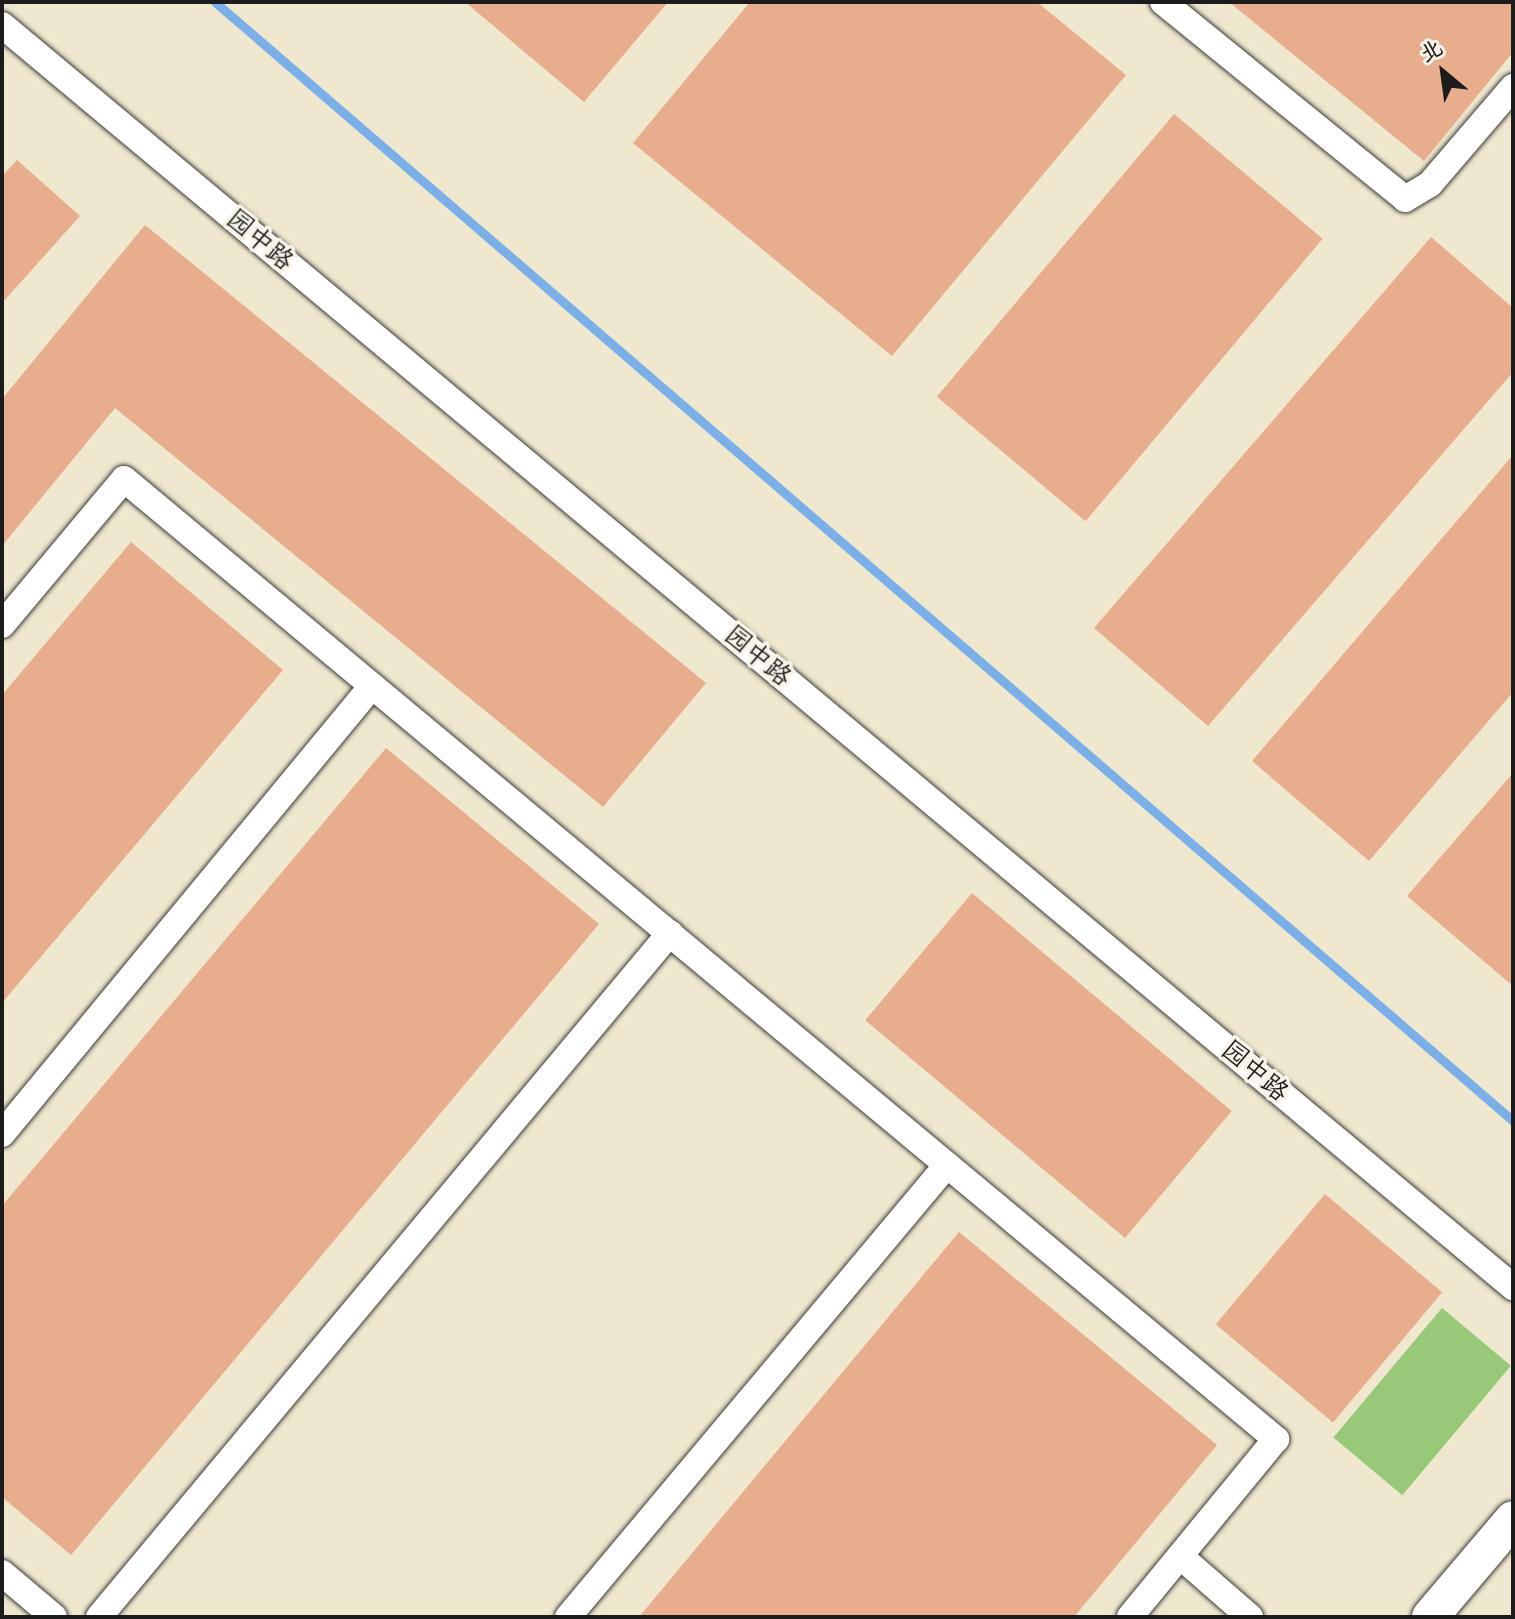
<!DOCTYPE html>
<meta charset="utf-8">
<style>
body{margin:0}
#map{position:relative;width:1515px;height:1619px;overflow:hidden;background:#efe8cf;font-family:Sriracha,"LXGW WenKai TC",sans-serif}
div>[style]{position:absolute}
.green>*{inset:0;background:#98c979;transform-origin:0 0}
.stream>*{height:9px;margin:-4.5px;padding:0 4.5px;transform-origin:4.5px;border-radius:4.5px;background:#7bafe8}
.building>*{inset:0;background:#e7ad8c;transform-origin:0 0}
.roads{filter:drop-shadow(0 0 2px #3c3b37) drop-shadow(0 0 2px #3c3b37)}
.street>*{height:26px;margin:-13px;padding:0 13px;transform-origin:13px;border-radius:13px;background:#fff}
.secondary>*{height:36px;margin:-18px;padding:0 18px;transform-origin:18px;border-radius:18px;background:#fff}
span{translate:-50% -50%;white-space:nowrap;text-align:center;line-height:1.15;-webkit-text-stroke:7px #f7f3e8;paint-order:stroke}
.street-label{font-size:26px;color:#1c1c1c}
.frame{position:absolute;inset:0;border:4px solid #1c1c1c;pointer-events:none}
.north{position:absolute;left:1403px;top:32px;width:80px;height:80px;-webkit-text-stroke:6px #f7f3e8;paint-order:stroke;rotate:331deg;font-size:22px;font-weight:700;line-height:32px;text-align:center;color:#1c1c1c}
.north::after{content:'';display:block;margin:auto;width:28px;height:36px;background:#1c1c1c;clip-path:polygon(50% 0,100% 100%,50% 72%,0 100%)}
</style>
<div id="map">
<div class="green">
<div style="left:1442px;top:1308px;width:90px;height:169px;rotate:40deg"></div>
</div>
<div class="stream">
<div style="left:215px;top:2px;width:1714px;rotate:40.76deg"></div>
</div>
<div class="building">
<div style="clip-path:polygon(465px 2px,668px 2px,584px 102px)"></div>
<div style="clip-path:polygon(750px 2px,1037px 2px,1126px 75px,892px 356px,633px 143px)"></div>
<div style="clip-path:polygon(1229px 2px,1513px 2px,1513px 52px,1424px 161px)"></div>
<div style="left:1174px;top:114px;width:194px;height:369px;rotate:40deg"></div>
<div style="clip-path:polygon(17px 160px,80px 216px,2px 303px,2px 176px)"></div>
<div style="clip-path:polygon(145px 225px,706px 683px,603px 807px,115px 408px,2px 546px,2px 399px)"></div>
<div style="clip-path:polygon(1431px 237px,1513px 308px,1513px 372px,1208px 726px,1094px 628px)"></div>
<div style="clip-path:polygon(1513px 455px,1513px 692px,1369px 861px,1252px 761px)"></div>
<div style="clip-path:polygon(131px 542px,283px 670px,2px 1003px,2px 695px)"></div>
<div style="clip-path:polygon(386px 748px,599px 924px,71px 1555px,2px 1497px,2px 1206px)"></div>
<div style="clip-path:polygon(1513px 773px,1513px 986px,1407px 896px)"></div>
<div style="left:972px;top:893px;width:339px;height:166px;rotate:40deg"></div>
<div style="left:1325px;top:1194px;width:153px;height:170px;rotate:40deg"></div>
<div style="clip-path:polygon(959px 1232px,1217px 1445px,1074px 1617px,639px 1617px)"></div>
</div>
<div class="roads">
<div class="street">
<div style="left:1163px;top:2px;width:312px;rotate:39.1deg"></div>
<div style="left:1405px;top:199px;width:29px;rotate:-31deg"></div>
<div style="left:1430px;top:184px;width:128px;rotate:-49.4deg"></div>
<div style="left:2px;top:25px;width:1969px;rotate:39.87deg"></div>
<div style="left:2px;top:625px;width:190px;rotate:-50.1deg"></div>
<div style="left:124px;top:479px;width:1500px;rotate:39.81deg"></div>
<div style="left:1276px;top:1439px;width:230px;rotate:129.4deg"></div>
<div style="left:2px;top:1134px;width:581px;rotate:-50.45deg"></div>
<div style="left:1180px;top:1556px;width:93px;rotate:41.1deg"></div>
<div style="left:2px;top:1573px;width:68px;rotate:40.2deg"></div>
<div style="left:99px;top:1617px;width:891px;rotate:-50.15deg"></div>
<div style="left:568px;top:1617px;width:590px;rotate:-50.02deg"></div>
</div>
<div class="secondary">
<div style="left:1430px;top:1617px;width:128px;rotate:-49.7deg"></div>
</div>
</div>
<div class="street-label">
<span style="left:260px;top:240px;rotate:40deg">园中路</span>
<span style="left:758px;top:656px;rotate:40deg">园中路</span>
<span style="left:1255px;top:1071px;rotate:40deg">园中路</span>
</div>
<div class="frame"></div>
<div class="north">北</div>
</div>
